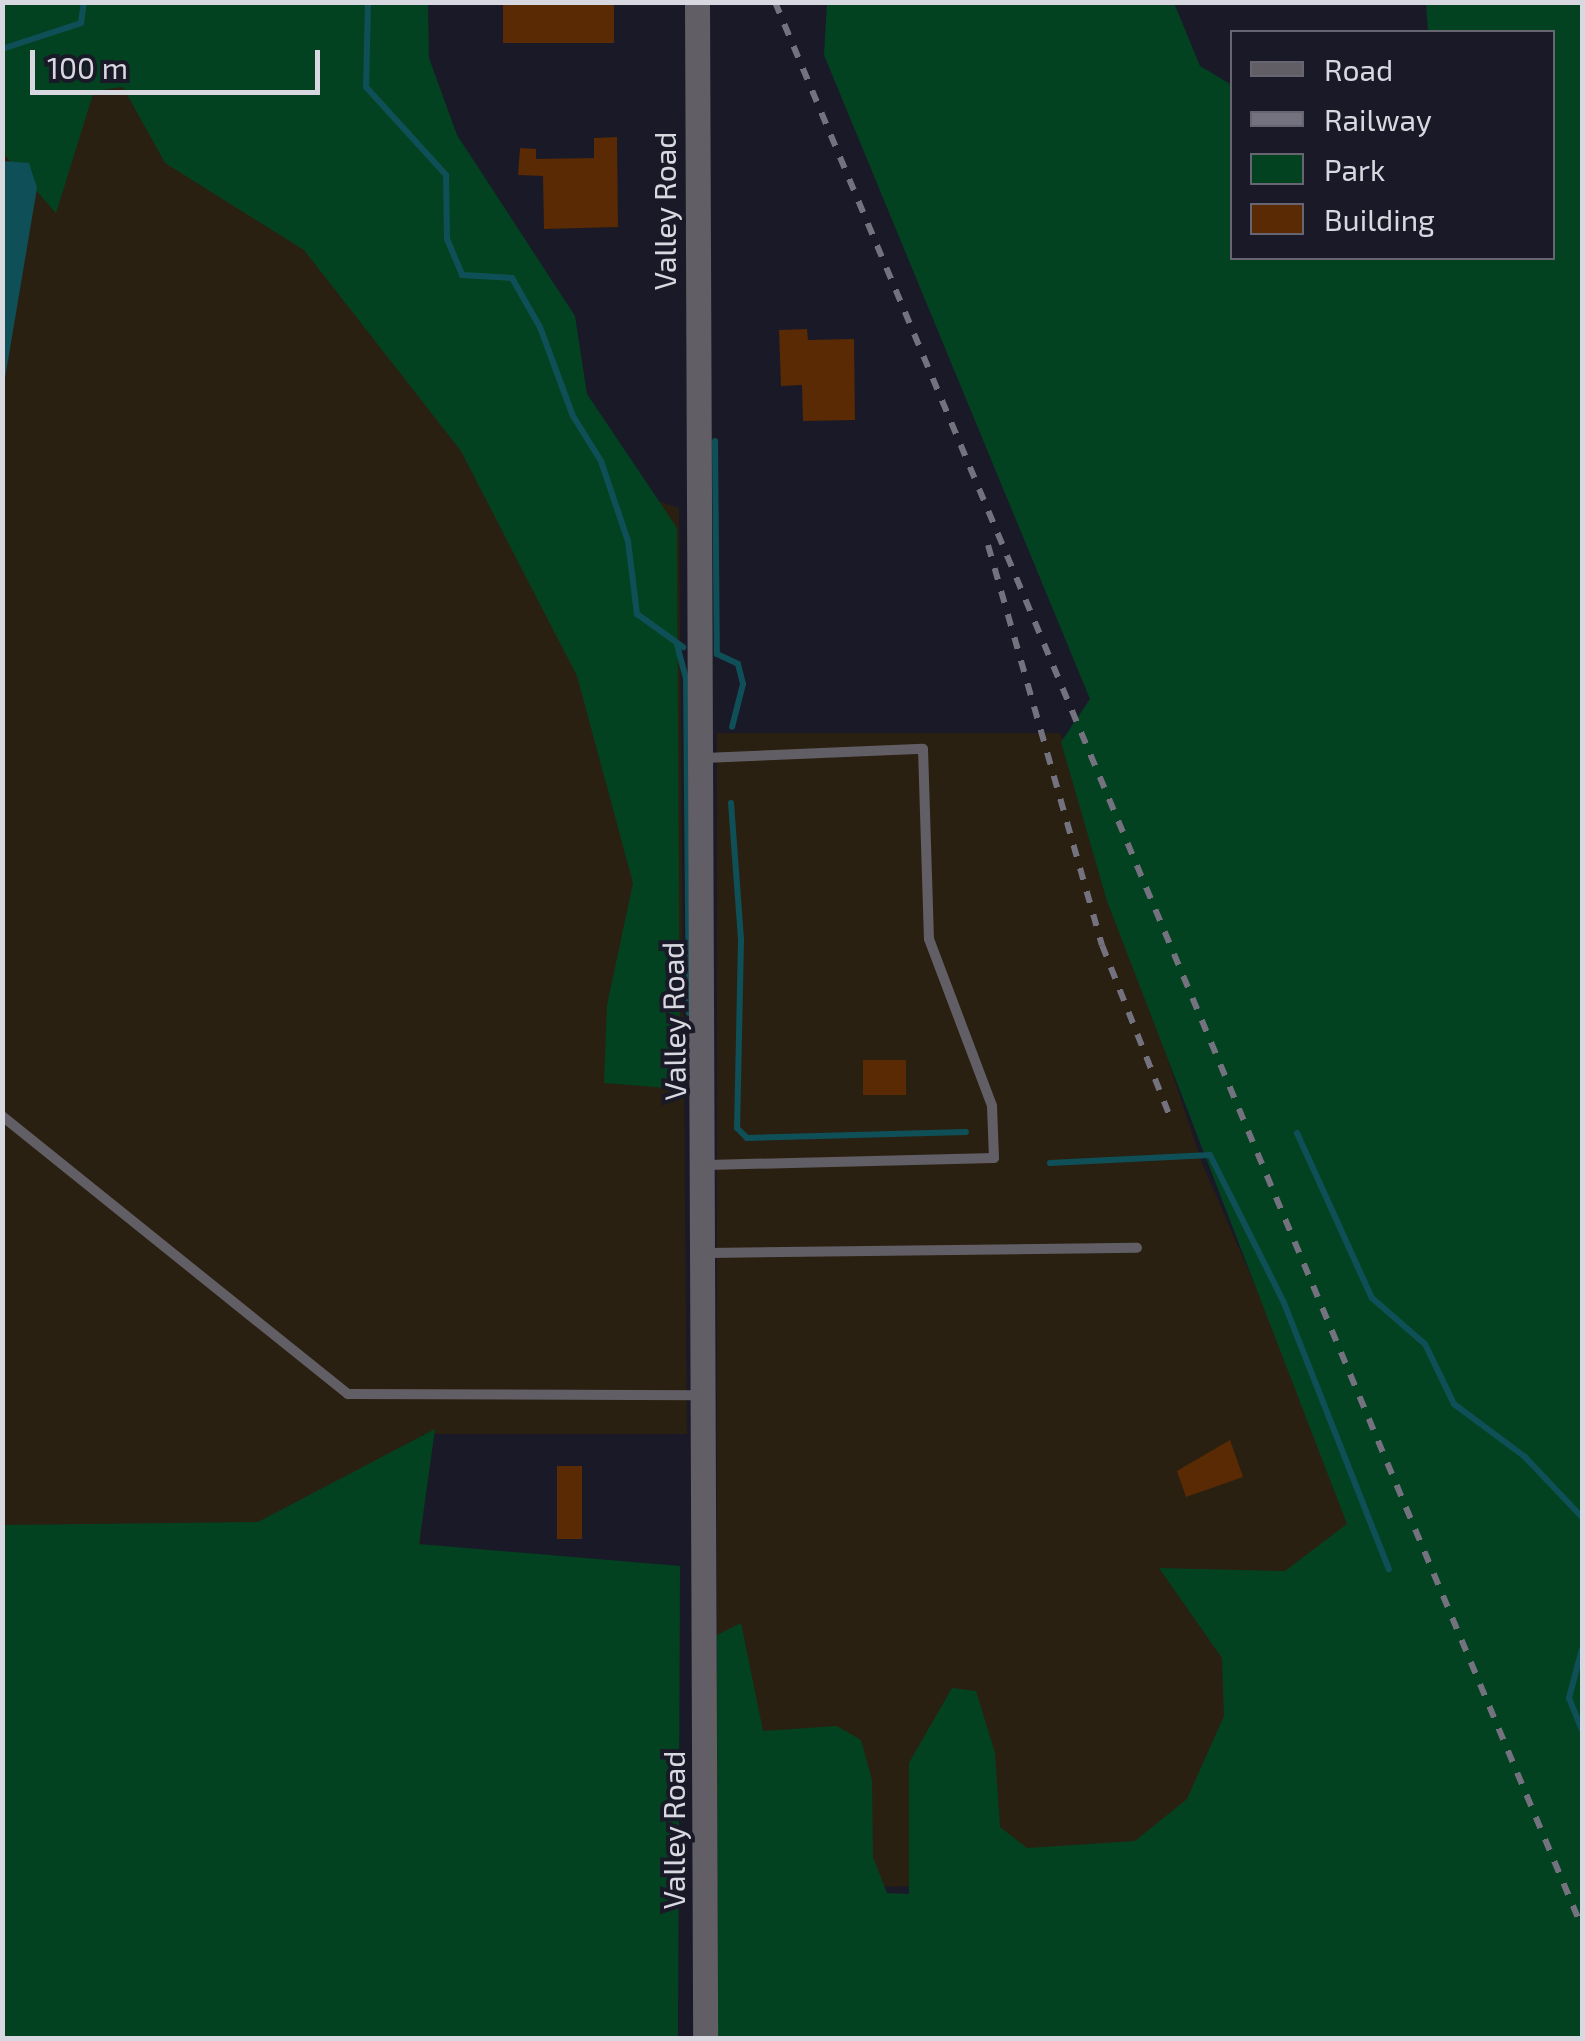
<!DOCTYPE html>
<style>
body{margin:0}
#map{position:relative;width:1585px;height:2041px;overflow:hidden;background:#1a1927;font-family:"Exo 2",sans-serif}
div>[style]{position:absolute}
.industrial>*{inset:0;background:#2a2011}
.green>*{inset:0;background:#034221}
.water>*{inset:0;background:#0f5058}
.stream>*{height:6px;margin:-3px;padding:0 3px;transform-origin:3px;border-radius:3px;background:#0f5058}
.building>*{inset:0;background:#592a03;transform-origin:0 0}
.service>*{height:10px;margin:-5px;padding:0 5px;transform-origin:5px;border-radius:5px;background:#625e65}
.tertiary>*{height:25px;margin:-12.5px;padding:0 12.5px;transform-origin:12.5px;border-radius:12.5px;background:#625e65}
.rail>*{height:6px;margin-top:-3px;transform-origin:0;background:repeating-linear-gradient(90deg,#73727e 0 12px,transparent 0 24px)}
span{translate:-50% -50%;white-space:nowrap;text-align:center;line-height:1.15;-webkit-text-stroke:8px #1a1927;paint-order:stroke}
.street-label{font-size:30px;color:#d8d8e1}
.frame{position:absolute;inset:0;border:5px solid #d8d8e1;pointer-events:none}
.legend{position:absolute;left:1230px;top:30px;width:325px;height:230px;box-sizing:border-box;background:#1a1927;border:2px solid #666571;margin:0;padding:12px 18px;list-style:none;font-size:30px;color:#d8d8e1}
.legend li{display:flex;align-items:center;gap:20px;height:50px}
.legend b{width:50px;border:2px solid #666571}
.scale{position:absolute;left:30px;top:50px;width:290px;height:45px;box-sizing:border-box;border:5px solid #d8d8e1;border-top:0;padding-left:12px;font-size:30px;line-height:35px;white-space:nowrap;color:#d8d8e1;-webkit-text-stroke:8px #1a1927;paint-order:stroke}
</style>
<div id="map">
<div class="industrial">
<div style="clip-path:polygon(378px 71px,647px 498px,679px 508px,687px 1434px,422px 1434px,420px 1560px,3px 1572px,3px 98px,18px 75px)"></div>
<div style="clip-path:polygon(717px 733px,1060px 733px,1202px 1163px,1512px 1878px,717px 1889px)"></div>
</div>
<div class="green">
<div style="clip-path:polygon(2px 3px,428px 3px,429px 58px,457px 135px,575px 316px,587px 394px,677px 528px,680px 1089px,604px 1083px,607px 1005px,633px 883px,577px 676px,461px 451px,304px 250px,165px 163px,123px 87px,94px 91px,56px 213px,3px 153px)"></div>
<div style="clip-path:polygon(827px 3px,1174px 3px,1200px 66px,1232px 85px,1232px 258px,1552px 258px,1552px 32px,1428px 32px,1426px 3px,1582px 3px,1582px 2038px,718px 2038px,717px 1635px,741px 1623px,763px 1731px,837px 1726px,861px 1740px,872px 1780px,873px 1857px,887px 1893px,909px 1894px,909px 1763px,952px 1688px,976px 1691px,995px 1753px,1000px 1827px,1027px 1848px,1135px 1841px,1187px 1799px,1224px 1716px,1222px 1658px,1159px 1568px,1285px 1571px,1347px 1524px,1107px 901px,1061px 742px,1090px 699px,824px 55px)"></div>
<div style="clip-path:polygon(435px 1429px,419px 1544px,680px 1566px,678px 2038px,3px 2038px,3px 1525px,258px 1522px)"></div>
</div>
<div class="water">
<div style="clip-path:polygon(3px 161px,29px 163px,37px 188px,3px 390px)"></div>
</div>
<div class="stream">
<div style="left:368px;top:2px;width:85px;rotate:91.3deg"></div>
<div style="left:366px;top:87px;width:119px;rotate:47.7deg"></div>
<div style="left:446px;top:175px;width:64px;rotate:89.1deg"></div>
<div style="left:447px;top:239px;width:39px;rotate:67deg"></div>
<div style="left:462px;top:275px;width:50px;rotate:3.4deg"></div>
<div style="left:512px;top:278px;width:56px;rotate:60.3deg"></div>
<div style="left:540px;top:327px;width:95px;rotate:69.7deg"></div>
<div style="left:573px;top:416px;width:53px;rotate:58.1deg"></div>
<div style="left:601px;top:461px;width:84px;rotate:71.4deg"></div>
<div style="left:628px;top:541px;width:74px;rotate:83deg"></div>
<div style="left:637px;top:614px;width:57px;rotate:35.7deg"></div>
<div style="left:2px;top:49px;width:83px;rotate:-18.2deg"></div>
<div style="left:81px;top:23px;width:21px;rotate:-82deg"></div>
<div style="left:715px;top:441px;width:213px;rotate:89.5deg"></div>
<div style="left:717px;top:654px;width:23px;rotate:25deg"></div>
<div style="left:738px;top:664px;width:21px;rotate:76deg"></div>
<div style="left:743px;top:684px;width:44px;rotate:104.3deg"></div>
<div style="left:677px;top:645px;width:34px;rotate:75deg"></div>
<div style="left:686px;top:678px;width:335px;rotate:89.5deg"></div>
<div style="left:731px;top:803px;width:137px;rotate:85.8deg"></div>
<div style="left:741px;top:940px;width:188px;rotate:91.2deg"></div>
<div style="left:737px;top:1128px;width:14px;rotate:45deg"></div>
<div style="left:747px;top:1138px;width:219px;rotate:-1.6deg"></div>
<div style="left:1297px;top:1133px;width:181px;rotate:65.6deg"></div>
<div style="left:1372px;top:1298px;width:70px;rotate:41deg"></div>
<div style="left:1425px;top:1344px;width:67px;rotate:64.2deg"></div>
<div style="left:1454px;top:1404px;width:89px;rotate:36.7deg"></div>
<div style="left:1525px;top:1457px;width:83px;rotate:46.5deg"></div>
<div style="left:1050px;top:1163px;width:160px;rotate:-2.9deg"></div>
<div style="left:1210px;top:1155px;width:165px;rotate:63.4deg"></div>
<div style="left:1284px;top:1303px;width:286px;rotate:68.5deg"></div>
<div style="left:1582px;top:1649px;width:51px;rotate:104.9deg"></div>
<div style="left:1569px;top:1698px;width:35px;rotate:68deg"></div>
</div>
<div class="building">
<div style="left:503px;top:2px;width:111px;height:41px"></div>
<div style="clip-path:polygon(617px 137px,618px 227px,544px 229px,543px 176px,518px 175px,520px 148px,536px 149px,536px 159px,594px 158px,594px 138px)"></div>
<div style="clip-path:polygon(807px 329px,808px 340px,854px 339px,855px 420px,803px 421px,802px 385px,781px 386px,779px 330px)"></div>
<div style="left:863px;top:1060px;width:43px;height:35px"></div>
<div style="clip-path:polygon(1230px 1440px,1243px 1477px,1186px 1497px,1177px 1471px)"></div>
<div style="left:557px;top:1466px;width:25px;height:73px"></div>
</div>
<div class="service">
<div style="left:704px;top:758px;width:219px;rotate:-2.4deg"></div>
<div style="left:923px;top:749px;width:190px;rotate:88.2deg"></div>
<div style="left:929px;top:939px;width:178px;rotate:69.3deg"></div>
<div style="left:992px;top:1106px;width:52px;rotate:87.8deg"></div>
<div style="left:994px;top:1158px;width:287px;rotate:178.6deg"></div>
<div style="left:2px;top:1116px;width:444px;rotate:38.8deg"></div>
<div style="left:348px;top:1394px;width:354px;rotate:0.2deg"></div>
<div style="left:708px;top:1253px;width:429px;rotate:-0.7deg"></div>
</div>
<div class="tertiary">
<div style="left:697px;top:2px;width:2036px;rotate:89.77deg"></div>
</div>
<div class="rail">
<div style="left:775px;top:2px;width:2087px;rotate:67.26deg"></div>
<div style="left:988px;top:545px;width:416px;rotate:74.1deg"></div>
<div style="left:1102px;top:945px;width:185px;rotate:68.4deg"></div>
</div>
<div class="street-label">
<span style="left:664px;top:211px;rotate:-90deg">Valley Road</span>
<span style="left:673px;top:1021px;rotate:-91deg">Valley Road</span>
<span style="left:673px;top:1830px;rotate:-90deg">Valley Road</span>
</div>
<div class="frame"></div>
<ul class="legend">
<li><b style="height:12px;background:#625e65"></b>Road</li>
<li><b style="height:12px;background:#73727e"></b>Railway</li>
<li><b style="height:28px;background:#034221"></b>Park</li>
<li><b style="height:28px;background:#592a03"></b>Building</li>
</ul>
<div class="scale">100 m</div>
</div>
